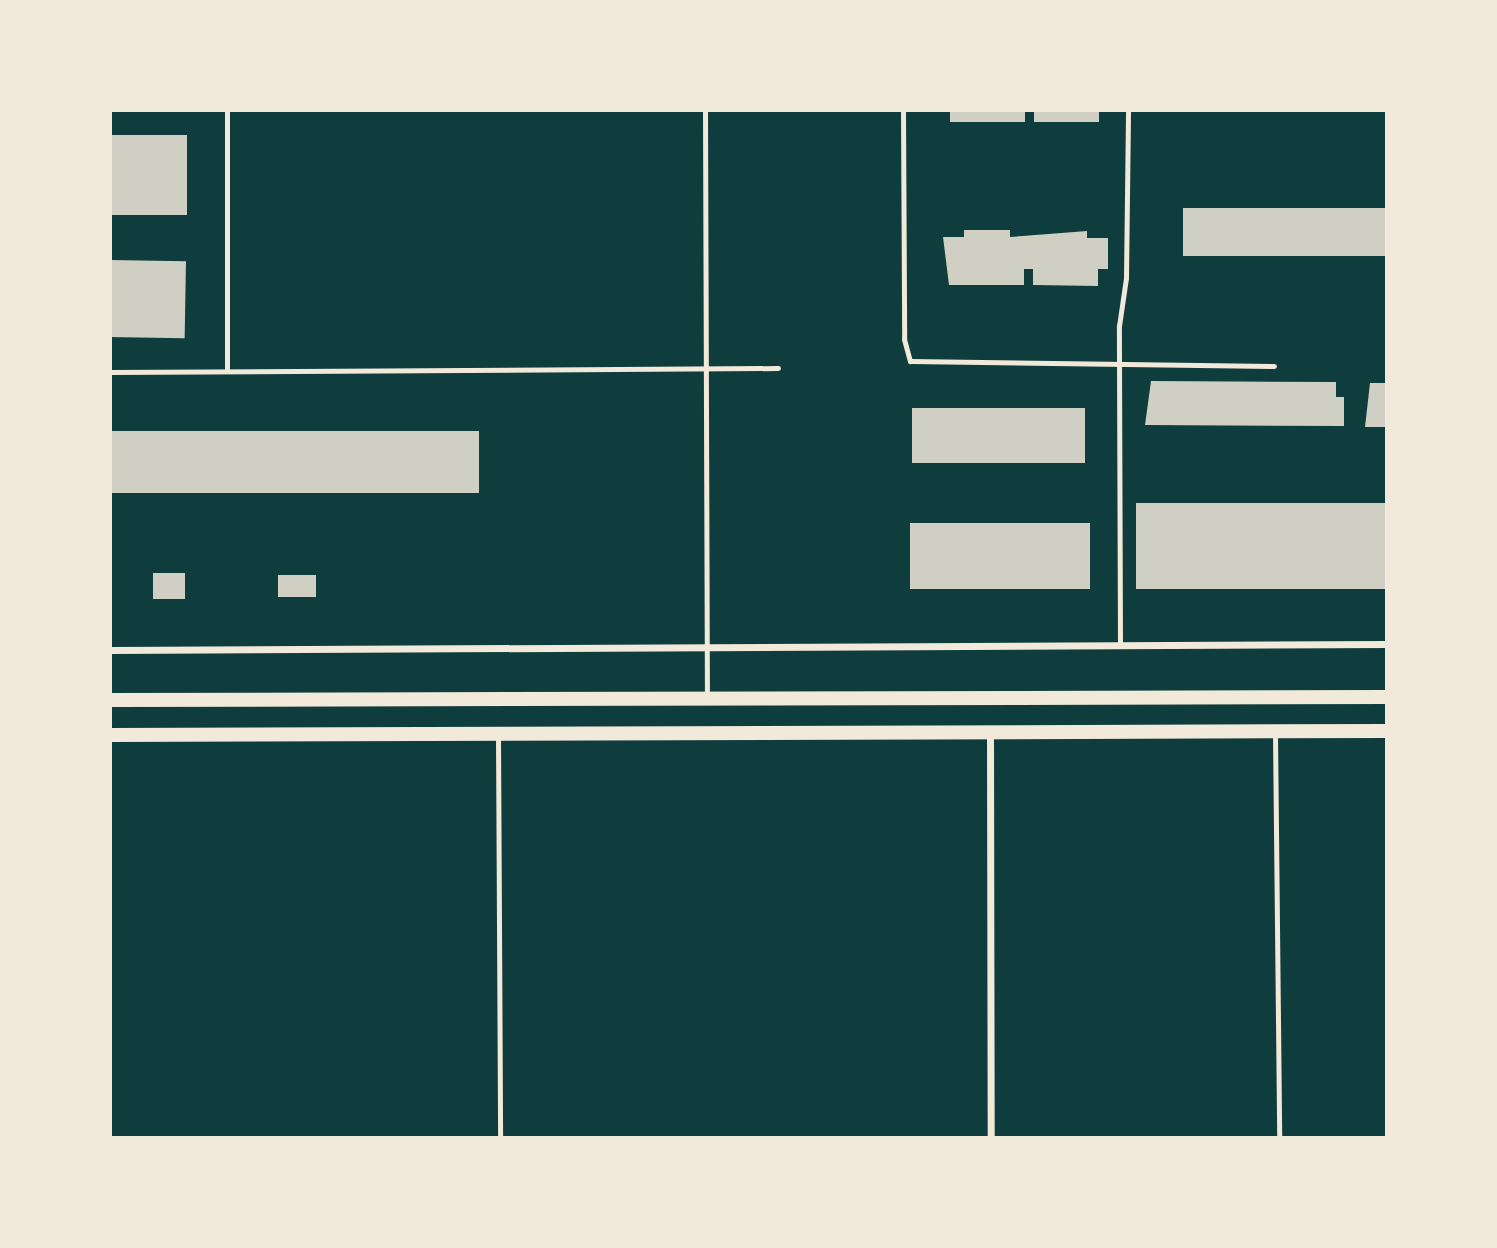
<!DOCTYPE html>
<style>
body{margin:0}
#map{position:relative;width:1497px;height:1248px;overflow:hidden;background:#0f3d3e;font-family:"Public Sans",sans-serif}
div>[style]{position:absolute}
.building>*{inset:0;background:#cfcfc3;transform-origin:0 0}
.service>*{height:5px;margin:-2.5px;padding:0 2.5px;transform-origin:2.5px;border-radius:2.5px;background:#f1e9da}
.minor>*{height:7px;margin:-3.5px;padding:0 3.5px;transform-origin:3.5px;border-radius:3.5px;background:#f1e9da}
.secondary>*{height:14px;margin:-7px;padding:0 7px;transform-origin:7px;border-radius:7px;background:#f1e9da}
span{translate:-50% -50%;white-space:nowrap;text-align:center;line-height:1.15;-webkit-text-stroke:7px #f1e9da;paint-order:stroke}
.frame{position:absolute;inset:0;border:112px solid #f1e9da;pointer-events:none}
</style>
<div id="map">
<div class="building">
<div style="left:950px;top:110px;width:75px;height:12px"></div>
<div style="left:1034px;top:110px;width:65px;height:12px"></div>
<div style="left:110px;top:135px;width:77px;height:80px"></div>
<div style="left:1183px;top:208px;width:204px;height:48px"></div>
<div style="clip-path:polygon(964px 230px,1010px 230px,1010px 237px,1087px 231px,1087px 238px,1108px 238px,1108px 269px,1098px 269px,1098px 286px,1033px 285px,1033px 269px,1024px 269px,1024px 285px,949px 285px,943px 237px,964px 237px)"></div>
<div style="left:110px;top:260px;width:76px;height:77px;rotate:1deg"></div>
<div style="clip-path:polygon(1151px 381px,1336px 382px,1336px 397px,1344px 397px,1344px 426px,1145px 425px)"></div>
<div style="clip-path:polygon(1370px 383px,1387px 383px,1387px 427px,1365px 427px)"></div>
<div style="left:912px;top:408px;width:173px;height:55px"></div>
<div style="left:110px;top:431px;width:369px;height:62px"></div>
<div style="left:1136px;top:503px;width:251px;height:86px"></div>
<div style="left:910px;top:523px;width:180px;height:66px"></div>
<div style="left:153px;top:573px;width:32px;height:26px"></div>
<div style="left:278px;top:575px;width:38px;height:22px"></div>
</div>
<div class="service">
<div style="left:705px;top:110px;width:589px;rotate:89.81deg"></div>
<div style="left:903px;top:110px;width:229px;rotate:89.7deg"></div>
<div style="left:904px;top:339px;width:23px;rotate:75deg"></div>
<div style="left:910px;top:361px;width:364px;rotate:0.8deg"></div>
<div style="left:227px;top:371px;width:261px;rotate:-90deg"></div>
<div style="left:110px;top:372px;width:668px;rotate:-0.34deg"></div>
<div style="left:1120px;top:646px;width:320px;rotate:-90.2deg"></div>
<div style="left:1119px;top:326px;width:49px;rotate:-81.7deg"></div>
<div style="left:1126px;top:278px;width:168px;rotate:-89.3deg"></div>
<div style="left:498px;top:734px;width:404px;rotate:89.7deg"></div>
<div style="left:1275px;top:734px;width:404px;rotate:89.4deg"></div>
</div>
<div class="minor">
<div style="left:110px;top:650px;width:1277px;rotate:-0.27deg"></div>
<div style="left:990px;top:733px;width:405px;rotate:89.9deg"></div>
</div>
<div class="secondary">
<div style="left:110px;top:700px;width:1277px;rotate:-0.13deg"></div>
<div style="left:110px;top:735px;width:1277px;rotate:-0.18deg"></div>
</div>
<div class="frame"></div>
</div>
